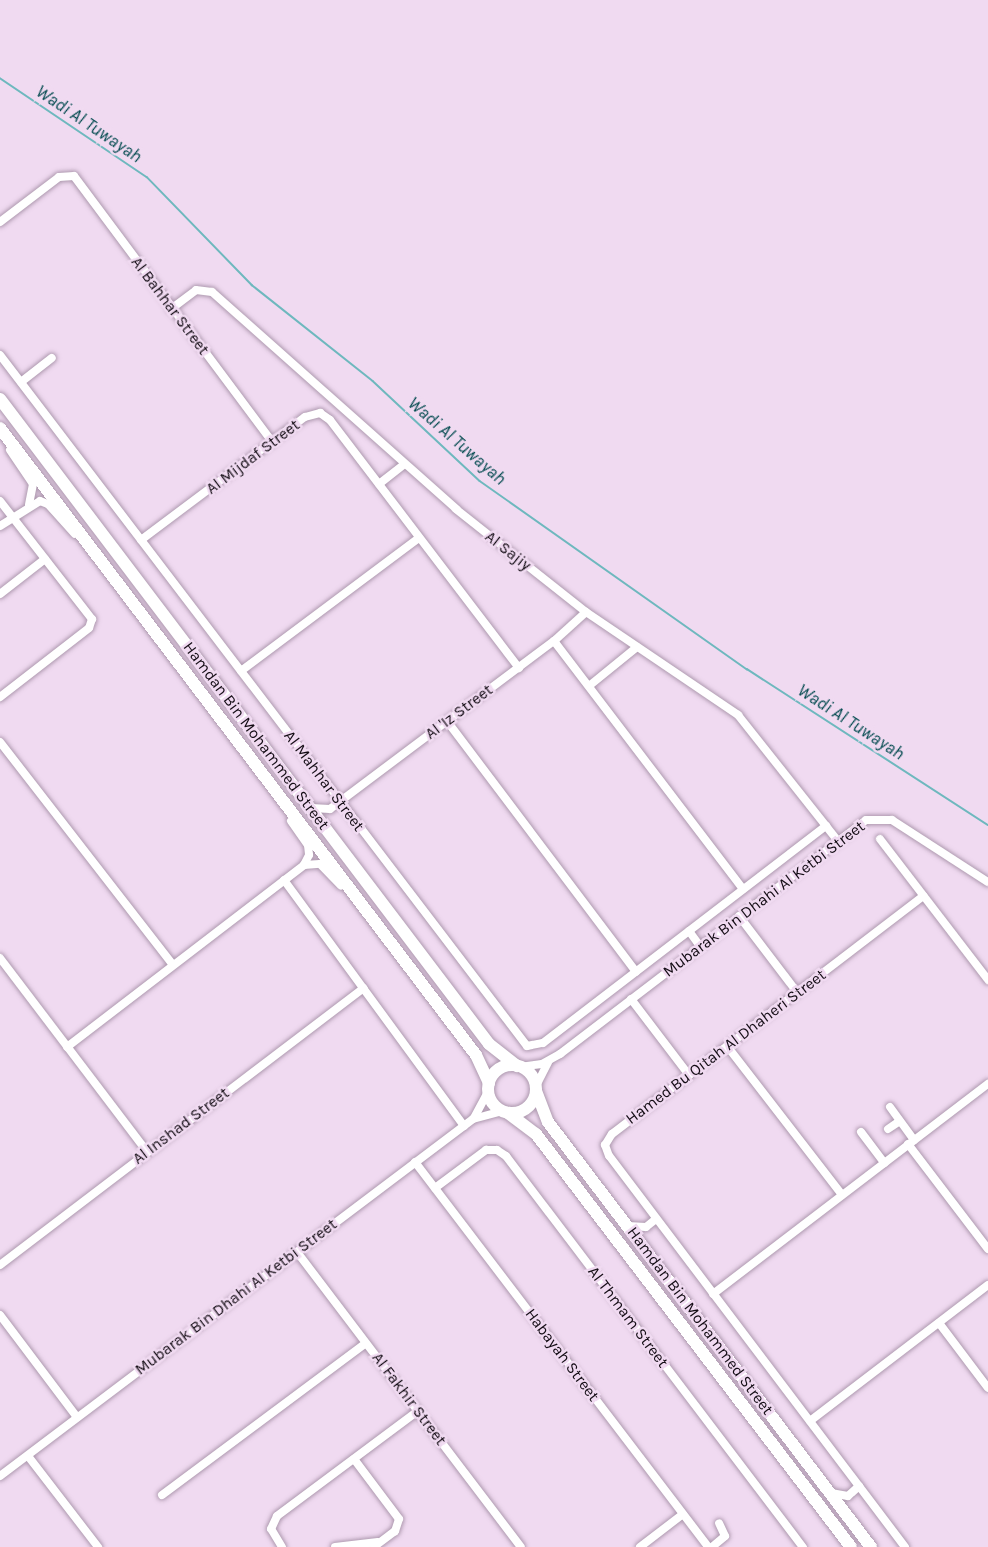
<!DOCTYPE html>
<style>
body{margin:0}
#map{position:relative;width:988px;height:1547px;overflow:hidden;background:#f0daf1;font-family:Karla,sans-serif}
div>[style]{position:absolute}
.stream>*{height:1.5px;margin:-0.75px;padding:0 0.75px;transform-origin:0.75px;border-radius:0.75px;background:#6eb8be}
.roads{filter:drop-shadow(0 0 2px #ae99af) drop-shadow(0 0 2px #ae99af)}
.street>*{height:8px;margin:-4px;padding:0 4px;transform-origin:4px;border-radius:4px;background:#fff}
.primary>*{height:12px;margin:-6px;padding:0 6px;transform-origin:6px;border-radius:6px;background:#fff}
.primary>.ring{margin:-6px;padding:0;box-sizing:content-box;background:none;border:12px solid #fff;border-radius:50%}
span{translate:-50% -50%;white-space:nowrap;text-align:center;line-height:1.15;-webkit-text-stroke:5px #f0daf1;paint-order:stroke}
.street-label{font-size:16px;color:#130c14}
.water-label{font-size:18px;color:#044b50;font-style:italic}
</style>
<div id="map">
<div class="stream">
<div style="left:0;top:78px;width:177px;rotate:34deg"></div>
<div style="left:147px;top:177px;width:151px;rotate:45.8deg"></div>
<div style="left:252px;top:285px;width:154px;rotate:38.4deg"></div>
<div style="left:373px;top:381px;width:146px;rotate:43.1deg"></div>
<div style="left:480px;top:481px;width:327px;rotate:35.2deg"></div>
<div style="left:747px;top:669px;width:287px;rotate:32.9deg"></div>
</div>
<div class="roads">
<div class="street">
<div style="left:0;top:222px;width:74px;rotate:-37.3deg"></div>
<div style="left:59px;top:177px;width:15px;rotate:-4deg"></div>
<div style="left:74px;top:176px;width:332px;rotate:53.3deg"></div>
<div style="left:171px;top:309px;width:31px;rotate:-37deg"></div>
<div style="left:196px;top:290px;width:16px;rotate:7deg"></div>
<div style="left:212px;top:292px;width:327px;rotate:41.6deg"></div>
<div style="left:456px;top:509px;width:166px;rotate:38.4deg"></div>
<div style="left:586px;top:612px;width:184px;rotate:34.1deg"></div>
<div style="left:738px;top:715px;width:161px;rotate:51.6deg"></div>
<div style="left:0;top:355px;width:869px;rotate:52.67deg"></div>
<div style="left:527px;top:1046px;width:16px;rotate:-11deg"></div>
<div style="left:543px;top:1043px;width:357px;rotate:-37.5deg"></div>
<div style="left:21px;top:382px;width:39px;rotate:-38deg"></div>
<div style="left:10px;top:450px;width:41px;rotate:55.9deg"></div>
<div style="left:33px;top:484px;width:21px;rotate:101deg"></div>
<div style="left:379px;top:484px;width:31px;rotate:-38deg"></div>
<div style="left:0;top:501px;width:150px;rotate:52.1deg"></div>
<div style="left:92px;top:619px;width:9px;rotate:108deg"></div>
<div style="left:89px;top:628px;width:113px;rotate:142.2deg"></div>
<div style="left:0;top:526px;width:47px;rotate:-32deg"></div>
<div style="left:40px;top:501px;width:9px;rotate:21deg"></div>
<div style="left:48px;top:504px;width:40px;rotate:48deg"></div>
<div style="left:141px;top:540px;width:205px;rotate:-36.9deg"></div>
<div style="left:305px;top:417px;width:16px;rotate:-15deg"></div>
<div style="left:320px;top:413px;width:12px;rotate:35deg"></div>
<div style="left:330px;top:420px;width:312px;rotate:52.7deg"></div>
<div style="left:0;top:594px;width:57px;rotate:-37.9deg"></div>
<div style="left:554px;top:641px;width:312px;rotate:52.7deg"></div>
<div style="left:241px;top:671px;width:222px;rotate:-36.8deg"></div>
<div style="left:589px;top:686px;width:62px;rotate:-39.1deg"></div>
<div style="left:447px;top:721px;width:314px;rotate:53deg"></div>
<div style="left:0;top:742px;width:282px;rotate:52.2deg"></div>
<div style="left:311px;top:808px;width:19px;rotate:3deg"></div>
<div style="left:330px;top:809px;width:280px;rotate:-36.9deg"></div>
<div style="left:554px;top:641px;width:43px;rotate:-42.2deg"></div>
<div style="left:291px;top:821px;width:29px;rotate:55deg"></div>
<div style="left:308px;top:845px;width:10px;rotate:84deg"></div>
<div style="left:309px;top:855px;width:11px;rotate:117deg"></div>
<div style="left:880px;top:839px;width:178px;rotate:52.5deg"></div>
<div style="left:284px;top:880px;width:305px;rotate:53.8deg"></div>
<div style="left:739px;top:916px;width:96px;rotate:52.7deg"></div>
<div style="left:689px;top:931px;width:19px;rotate:54deg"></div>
<div style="left:0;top:958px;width:243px;rotate:52.8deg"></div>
<div style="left:631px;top:999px;width:96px;rotate:52.7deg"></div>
<div style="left:727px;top:1046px;width:188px;rotate:52.3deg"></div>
<div style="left:67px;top:1047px;width:299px;rotate:-37.5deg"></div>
<div style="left:304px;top:865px;width:16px;rotate:-4deg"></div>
<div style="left:320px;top:864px;width:30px;rotate:46deg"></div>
<div style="left:520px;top:1067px;width:22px;rotate:-8deg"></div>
<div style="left:542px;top:1064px;width:21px;rotate:-29deg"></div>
<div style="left:560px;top:1054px;width:385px;rotate:-37.4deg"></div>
<div style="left:866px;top:820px;width:26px"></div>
<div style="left:892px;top:820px;width:114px;rotate:32.9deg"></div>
<div style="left:536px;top:1086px;width:27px;rotate:-63deg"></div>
<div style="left:890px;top:1107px;width:41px;rotate:54deg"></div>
<div style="left:474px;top:1118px;width:30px;rotate:-62deg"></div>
<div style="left:888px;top:1129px;width:14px;rotate:-34deg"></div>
<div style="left:861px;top:1132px;width:39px;rotate:53deg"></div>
<div style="left:908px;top:1144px;width:132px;rotate:52.7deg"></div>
<div style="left:415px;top:1162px;width:484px;rotate:52.7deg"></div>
<div style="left:435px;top:1188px;width:64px;rotate:-36.7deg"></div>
<div style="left:486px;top:1150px;width:11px"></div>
<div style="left:497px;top:1150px;width:11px;rotate:34deg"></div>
<div style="left:506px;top:1156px;width:491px;rotate:52.8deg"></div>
<div style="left:628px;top:1226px;width:18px;rotate:3deg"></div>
<div style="left:646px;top:1227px;width:13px;rotate:-39deg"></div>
<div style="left:297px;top:1252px;width:370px;rotate:52.8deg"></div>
<div style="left:0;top:1265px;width:457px;rotate:-37.3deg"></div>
<div style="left:713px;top:1294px;width:346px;rotate:-37.4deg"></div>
<div style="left:0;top:1315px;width:128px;rotate:53deg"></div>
<div style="left:939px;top:1323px;width:81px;rotate:53deg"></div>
<div style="left:810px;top:1421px;width:224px;rotate:-37.4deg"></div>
<div style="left:28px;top:1456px;width:115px;rotate:52.4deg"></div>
<div style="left:354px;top:1459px;width:75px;rotate:53.1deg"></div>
<div style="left:399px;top:1519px;width:13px;rotate:108deg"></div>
<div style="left:395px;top:1531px;width:26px;rotate:143deg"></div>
<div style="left:0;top:1476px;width:593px;rotate:-37.04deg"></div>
<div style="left:473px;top:1119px;width:31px;rotate:-15deg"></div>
<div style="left:831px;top:1493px;width:17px;rotate:10deg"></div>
<div style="left:848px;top:1496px;width:15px;rotate:-42deg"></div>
<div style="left:162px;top:1495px;width:254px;rotate:-36.7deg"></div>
<div style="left:282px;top:1547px;width:21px;rotate:-121deg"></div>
<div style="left:271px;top:1529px;width:14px;rotate:-65deg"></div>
<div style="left:277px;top:1516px;width:176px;rotate:-36.7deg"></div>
<div style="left:335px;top:1547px;width:43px;rotate:-6.6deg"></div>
<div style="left:640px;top:1547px;width:54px;rotate:-37.5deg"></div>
<div style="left:712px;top:1547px;width:17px;rotate:-40deg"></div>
<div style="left:725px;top:1536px;width:14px;rotate:-115deg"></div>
<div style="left:905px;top:1547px;width:490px;rotate:-127.1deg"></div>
<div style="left:609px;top:1156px;width:12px;rotate:-110deg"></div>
<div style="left:605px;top:1145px;width:13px;rotate:-58deg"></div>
<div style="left:612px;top:1134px;width:392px;rotate:-37.4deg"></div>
</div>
<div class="primary">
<div style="left:0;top:399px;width:809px;rotate:52.83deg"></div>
<div style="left:489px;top:1044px;width:36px;rotate:38deg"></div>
<div style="left:0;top:428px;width:787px;rotate:52.8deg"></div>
<div style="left:476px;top:1055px;width:31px;rotate:65deg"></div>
<div class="ring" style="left:488px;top:1065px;width:36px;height:36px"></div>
<div style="left:536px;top:1091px;width:33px;rotate:69deg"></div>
<div style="left:548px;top:1122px;width:534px;rotate:52.77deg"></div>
<div style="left:508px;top:1113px;width:35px;rotate:37deg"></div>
<div style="left:536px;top:1134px;width:519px;rotate:52.67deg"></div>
</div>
</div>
<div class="street-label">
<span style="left:170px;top:306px;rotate:53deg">Al Bahhar Street</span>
<span style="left:253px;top:457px;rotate:-37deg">Al Mijdaf Street</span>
<span style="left:508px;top:551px;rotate:38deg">Al Sajiy</span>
<span style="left:459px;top:712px;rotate:-37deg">Al 'Iz Street</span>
<span style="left:256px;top:736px;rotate:53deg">Hamdan Bin Mohammed Street</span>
<span style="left:324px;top:781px;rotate:53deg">Al Mahhar Street</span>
<span style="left:764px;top:899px;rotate:-37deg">Mubarak Bin Dhahi Al Ketbi Street</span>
<span style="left:726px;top:1047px;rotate:-37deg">Hamed Bu Qitah Al Dhaheri Street</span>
<span style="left:181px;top:1126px;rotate:-37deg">Al Inshad Street</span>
<span style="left:236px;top:1297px;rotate:-37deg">Mubarak Bin Dhahi Al Ketbi Street</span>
<span style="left:628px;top:1317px;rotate:53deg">Al Thmam Street</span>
<span style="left:700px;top:1321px;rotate:53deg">Hamdan Bin Mohammed Street</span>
<span style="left:562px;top:1355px;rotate:53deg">Habayah Street</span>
<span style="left:409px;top:1399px;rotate:53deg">Al Fakhir Street</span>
</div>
<div class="water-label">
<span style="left:89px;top:124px;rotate:34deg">Wadi Al Tuwayah</span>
<span style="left:457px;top:441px;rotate:41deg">Wadi Al Tuwayah</span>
<span style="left:851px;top:722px;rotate:33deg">Wadi Al Tuwayah</span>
</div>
</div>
